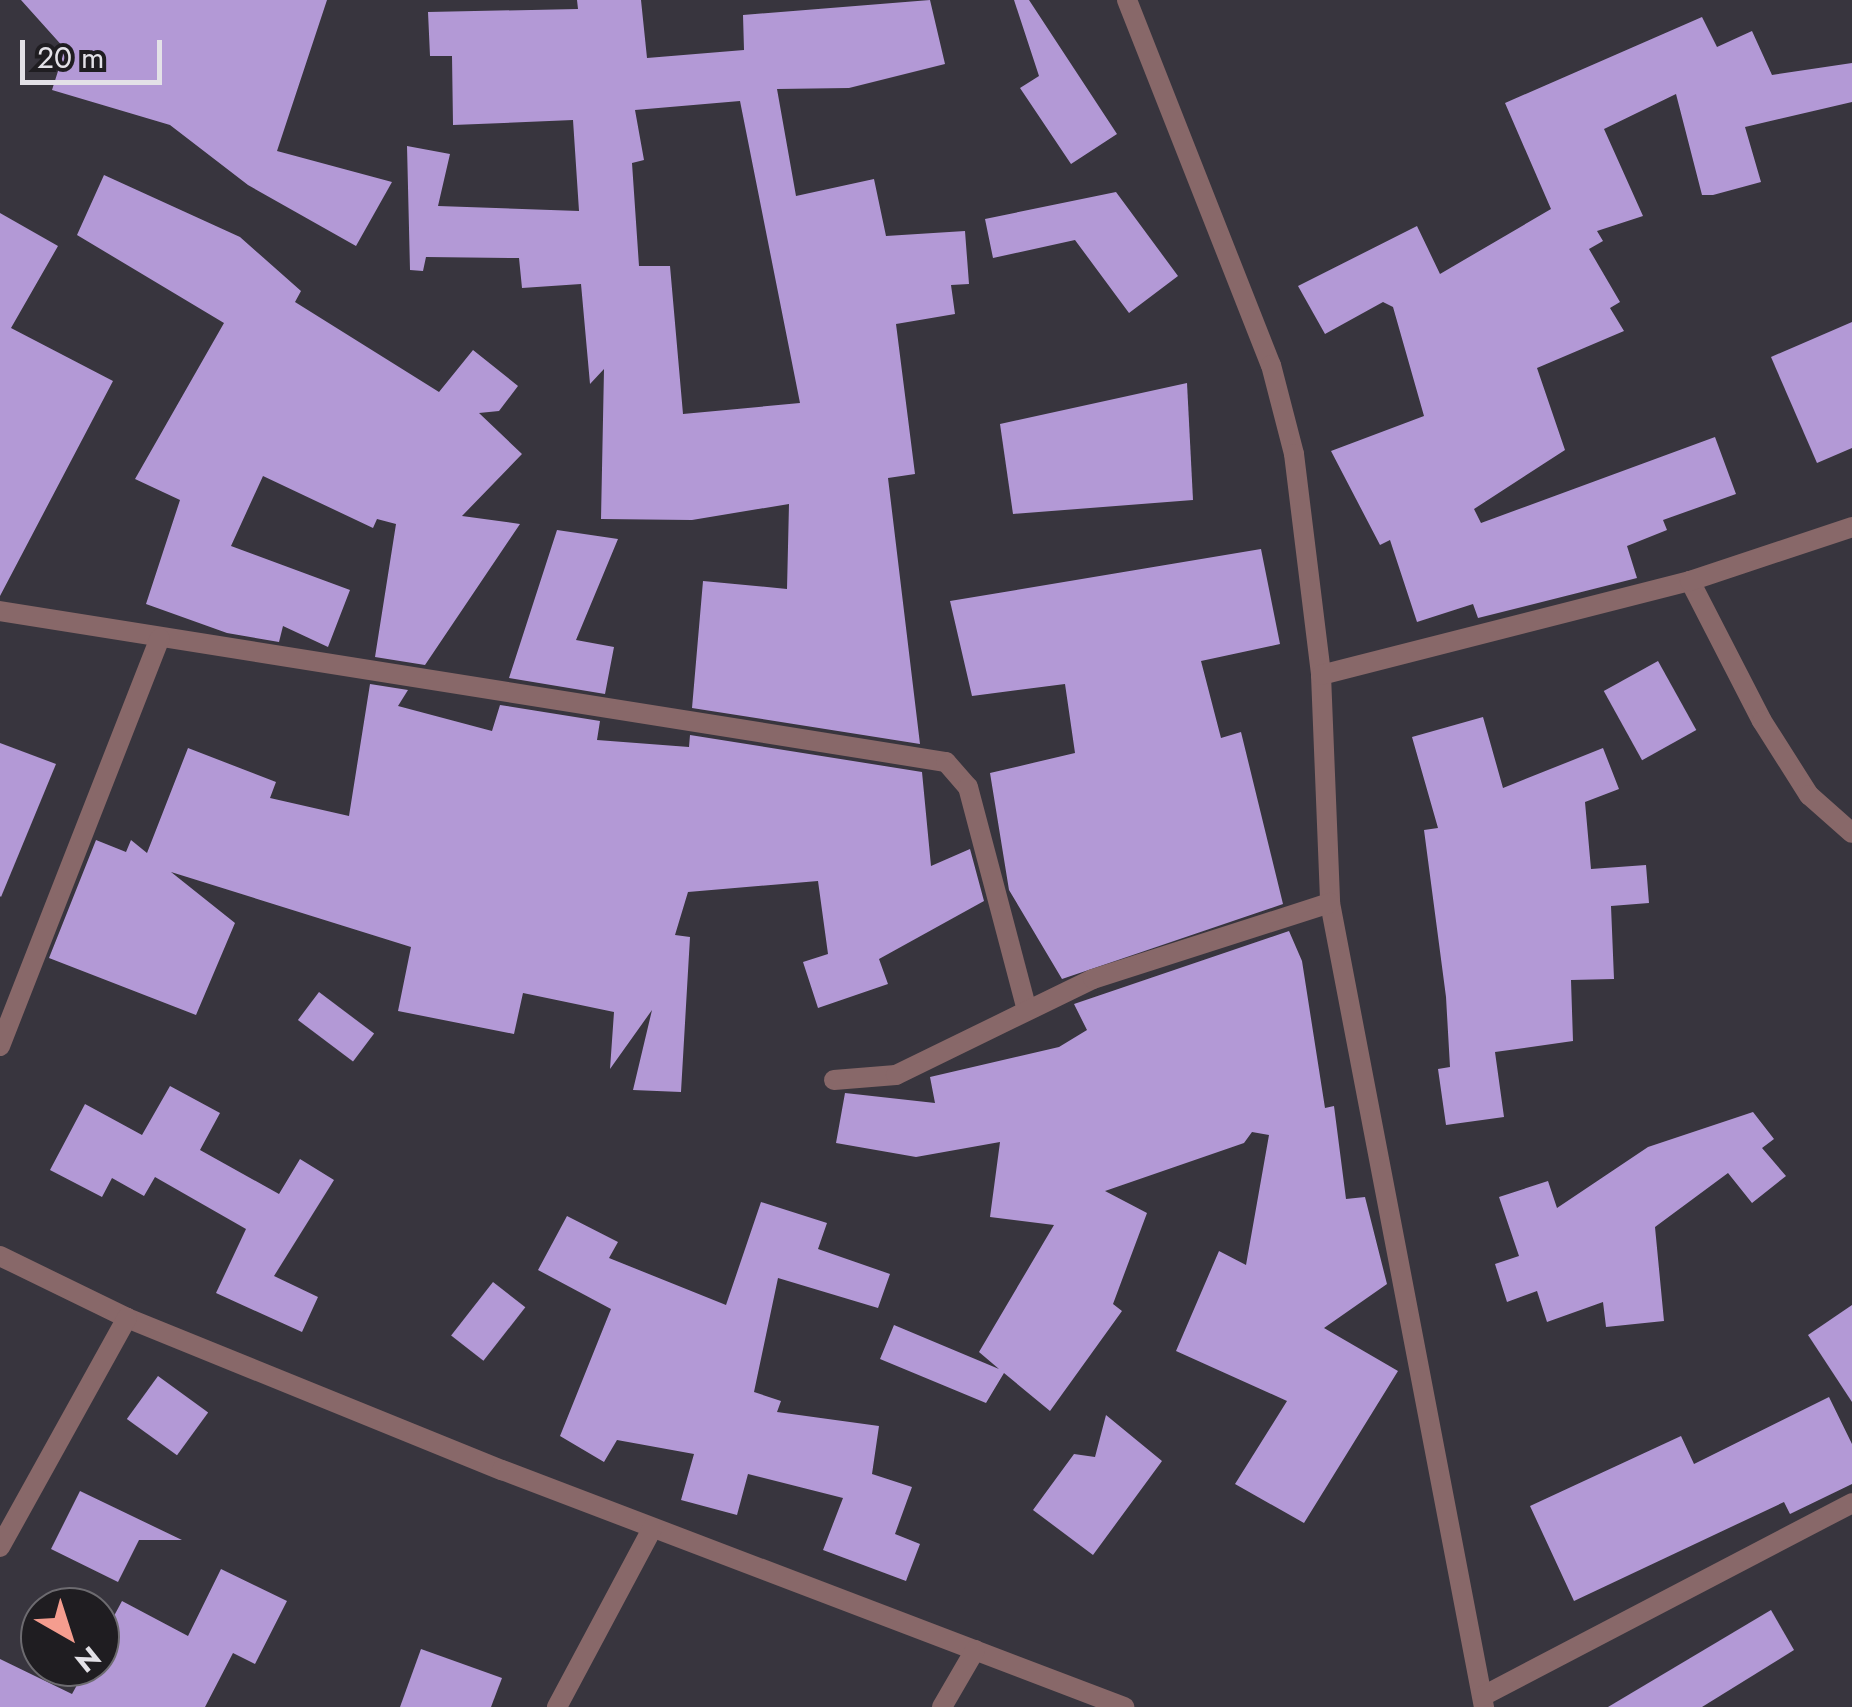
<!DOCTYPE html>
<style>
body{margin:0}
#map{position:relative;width:1852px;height:1707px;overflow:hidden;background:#38353e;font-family:Jost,sans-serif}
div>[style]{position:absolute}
.building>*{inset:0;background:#b399d6;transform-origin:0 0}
.street>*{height:20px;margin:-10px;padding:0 10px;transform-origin:10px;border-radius:10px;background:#886869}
span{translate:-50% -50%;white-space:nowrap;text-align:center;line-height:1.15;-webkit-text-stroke:10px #1f1d21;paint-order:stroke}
.north{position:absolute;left:20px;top:1587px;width:100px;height:100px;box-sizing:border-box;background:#1f1d21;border:2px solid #6d6b70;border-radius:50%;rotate:141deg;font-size:28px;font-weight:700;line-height:40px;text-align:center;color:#e3e1e7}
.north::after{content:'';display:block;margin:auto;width:35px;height:45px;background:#f59d8f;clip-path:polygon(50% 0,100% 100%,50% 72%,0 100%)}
.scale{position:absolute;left:20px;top:40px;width:142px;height:45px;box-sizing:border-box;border:5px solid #e3e1e7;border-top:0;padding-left:12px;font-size:30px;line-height:35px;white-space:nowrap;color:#e3e1e7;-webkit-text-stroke:8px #1f1d21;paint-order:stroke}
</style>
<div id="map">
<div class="building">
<div style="clip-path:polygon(21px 0,327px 0,277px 151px,392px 182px,356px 246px,248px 185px,170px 125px,52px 90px,65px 49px)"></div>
<div style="clip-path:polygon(evenodd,577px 0,641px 0,647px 58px,744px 50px,743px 15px,930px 0,945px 64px,849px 88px,777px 89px,796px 196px,874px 179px,886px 236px,965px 231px,969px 284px,951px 285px,955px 314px,896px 324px,915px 474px,888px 478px,920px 744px,692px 708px,703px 581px,787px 589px,789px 504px,692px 520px,601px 519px,604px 369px,590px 384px,581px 284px,522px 288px,519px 258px,426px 257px,423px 271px,410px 270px,407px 146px,450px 154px,438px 206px,579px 211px,573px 120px,453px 125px,452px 56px,430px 56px,428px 12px,578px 9px,577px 0,740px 101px,800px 403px,683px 414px,670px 266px,639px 266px,632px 163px,644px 160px,635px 110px,740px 101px)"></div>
<div style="clip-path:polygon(1014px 0,1029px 0,1117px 134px,1071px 164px,1020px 88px,1039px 76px)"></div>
<div style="clip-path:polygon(1702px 17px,1717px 47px,1752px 31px,1772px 75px,1852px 63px,1852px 102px,1745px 127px,1761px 182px,1713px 195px,1702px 195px,1676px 94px,1604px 129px,1643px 216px,1597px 231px,1603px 241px,1589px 249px,1620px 302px,1610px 308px,1624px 331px,1537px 368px,1565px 450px,1474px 509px,1481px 523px,1715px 437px,1736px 494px,1663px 520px,1667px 530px,1627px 546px,1637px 578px,1478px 618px,1473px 604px,1417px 622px,1390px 540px,1380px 545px,1331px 451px,1424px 416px,1393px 307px,1383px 302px,1325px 334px,1298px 286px,1417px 226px,1440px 274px,1551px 209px,1505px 103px)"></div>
<div style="clip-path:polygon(104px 175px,240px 237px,301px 291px,295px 302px,439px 392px,473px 350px,518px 386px,499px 411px,479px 413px,522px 454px,462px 516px,520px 524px,425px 665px,375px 657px,396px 524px,377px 519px,373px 528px,263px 476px,231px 546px,350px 590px,328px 647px,283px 626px,279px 642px,227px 633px,146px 604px,180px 500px,135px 479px,224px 323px,77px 235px)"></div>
<div style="clip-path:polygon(1116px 192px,1178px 276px,1129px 313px,1075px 240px,993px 258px,985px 219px)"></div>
<div style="clip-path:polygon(0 213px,58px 246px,11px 328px,113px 381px,0 596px)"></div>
<div style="clip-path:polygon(1852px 322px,1852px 448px,1817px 463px,1771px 357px)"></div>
<div style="clip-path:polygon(1187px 383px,1193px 500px,1013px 514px,1000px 424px)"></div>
<div style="clip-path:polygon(557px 530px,618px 539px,576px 640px,614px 647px,605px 694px,509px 678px)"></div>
<div style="clip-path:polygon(1261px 549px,1280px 644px,1201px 661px,1221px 738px,1241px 732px,1283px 904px,1062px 979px,1009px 890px,990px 773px,1075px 753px,1065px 684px,972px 696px,950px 601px)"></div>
<div style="left:1658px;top:661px;width:79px;height:62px;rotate:61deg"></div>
<div style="clip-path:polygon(370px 684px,408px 690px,398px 706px,492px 731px,500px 705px,600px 721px,597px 740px,689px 747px,690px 735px,922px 772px,931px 866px,970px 849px,984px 901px,879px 959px,888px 984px,818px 1008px,803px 962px,828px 954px,818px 881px,688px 892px,675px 935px,690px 937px,681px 1092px,633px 1090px,652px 1010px,610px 1069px,614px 1012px,523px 993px,514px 1034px,398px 1011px,411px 947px,171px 872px,235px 923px,196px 1015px,49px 958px,96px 840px,126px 852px,131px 840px,147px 853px,188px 748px,276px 782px,270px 798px,349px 816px)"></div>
<div style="clip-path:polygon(1483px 717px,1503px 788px,1603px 748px,1619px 789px,1585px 802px,1591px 869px,1646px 865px,1649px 903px,1611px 906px,1614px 979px,1571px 980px,1573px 1041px,1495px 1052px,1504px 1117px,1446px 1125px,1438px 1069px,1450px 1067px,1446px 997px,1424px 830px,1438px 828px,1412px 737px)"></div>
<div style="clip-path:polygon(0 743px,56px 764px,1px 897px,0 896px)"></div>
<div style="clip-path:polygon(1289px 931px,1302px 961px,1325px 1108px,1334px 1106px,1346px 1199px,1365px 1197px,1387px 1284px,1324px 1328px,1398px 1371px,1304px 1523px,1235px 1484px,1287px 1401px,1176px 1351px,1219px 1251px,1246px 1265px,1269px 1135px,1252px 1132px,1244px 1143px,1105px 1191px,1147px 1213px,1113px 1304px,1122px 1311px,1050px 1411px,1004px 1373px,986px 1403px,880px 1359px,894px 1325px,999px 1369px,979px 1352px,1054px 1225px,990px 1217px,1000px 1142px,916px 1157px,836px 1143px,845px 1093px,935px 1103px,930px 1077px,1059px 1047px,1087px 1030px,1074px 1004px)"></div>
<div style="left:319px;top:992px;width:69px;height:35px;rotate:37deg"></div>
<div style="clip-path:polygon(170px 1086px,220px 1113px,200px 1150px,279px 1194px,300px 1159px,334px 1180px,274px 1276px,318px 1297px,302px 1332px,216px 1293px,246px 1229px,155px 1177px,144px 1196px,112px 1178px,102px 1197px,50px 1170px,85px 1104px,142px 1135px)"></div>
<div style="clip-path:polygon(1753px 1112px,1774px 1139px,1762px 1148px,1786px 1176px,1752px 1203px,1728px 1173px,1655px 1227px,1664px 1321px,1606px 1327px,1603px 1302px,1547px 1322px,1537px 1291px,1507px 1302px,1495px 1264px,1519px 1256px,1499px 1197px,1548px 1181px,1557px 1208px,1648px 1147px)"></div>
<div style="clip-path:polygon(761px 1202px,827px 1223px,818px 1249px,890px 1274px,878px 1308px,778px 1278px,754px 1392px,781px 1401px,777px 1412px,879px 1426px,872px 1474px,912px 1487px,895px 1534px,920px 1544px,906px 1581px,823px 1550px,843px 1498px,748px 1474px,737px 1515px,681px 1500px,694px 1454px,617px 1440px,604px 1462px,560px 1436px,611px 1309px,538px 1270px,567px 1216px,618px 1242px,609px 1258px,726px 1305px)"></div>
<div style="left:493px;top:1282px;width:41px;height:68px;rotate:38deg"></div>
<div style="clip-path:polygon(1852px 1305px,1852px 1402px,1808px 1335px)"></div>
<div style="left:158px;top:1376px;width:62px;height:53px;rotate:36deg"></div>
<div style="clip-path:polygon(1829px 1397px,1852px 1444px,1852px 1484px,1790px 1514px,1784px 1502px,1574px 1601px,1530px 1506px,1681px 1436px,1694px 1464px)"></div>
<div style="clip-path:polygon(1106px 1415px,1162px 1461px,1093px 1555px,1033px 1510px,1074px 1454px,1095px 1457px)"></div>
<div style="clip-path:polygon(80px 1491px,182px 1540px,139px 1540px,118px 1582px,51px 1549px)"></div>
<div style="clip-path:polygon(221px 1569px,287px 1601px,255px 1664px,233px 1653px,205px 1707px,0 1707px,0 1659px,72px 1694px,87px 1667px,100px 1667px,100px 1642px,122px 1601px,188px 1636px)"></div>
<div style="clip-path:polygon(1771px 1610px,1794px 1650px,1702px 1707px,1608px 1707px)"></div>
<div style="clip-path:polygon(421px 1649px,502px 1678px,491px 1707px,400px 1707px)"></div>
</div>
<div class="street">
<div style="left:1127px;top:0;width:392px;rotate:68.5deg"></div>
<div style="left:1271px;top:365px;width:92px;rotate:75.5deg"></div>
<div style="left:1294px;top:454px;width:223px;rotate:83deg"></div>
<div style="left:1321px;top:675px;width:228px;rotate:87.7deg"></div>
<div style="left:1330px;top:903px;width:819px;rotate:79.16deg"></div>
<div style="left:1690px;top:581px;width:157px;rotate:62.8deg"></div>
<div style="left:1762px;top:721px;width:88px;rotate:57.6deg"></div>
<div style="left:1809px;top:795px;width:57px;rotate:41.5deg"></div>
<div style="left:0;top:611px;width:958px;rotate:9.07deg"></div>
<div style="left:946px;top:762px;width:33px;rotate:49deg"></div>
<div style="left:968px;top:787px;width:228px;rotate:75.2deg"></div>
<div style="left:1321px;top:675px;width:381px;rotate:-14.3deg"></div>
<div style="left:1690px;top:581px;width:171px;rotate:-18.4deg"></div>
<div style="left:0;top:1046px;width:438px;rotate:-68.6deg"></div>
<div style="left:834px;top:1080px;width:62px;rotate:-4.6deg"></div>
<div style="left:896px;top:1075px;width:219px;rotate:-26deg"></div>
<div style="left:1093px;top:979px;width:249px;rotate:-17.8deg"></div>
<div style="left:0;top:1256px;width:141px;rotate:26deg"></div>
<div style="left:127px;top:1318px;width:405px;rotate:22.1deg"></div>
<div style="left:502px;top:1470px;width:666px;rotate:20.86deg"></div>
<div style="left:0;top:1547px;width:262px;rotate:-61deg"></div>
<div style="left:1483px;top:1696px;width:416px;rotate:-27.6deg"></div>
<div style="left:557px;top:1707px;width:202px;rotate:-61.9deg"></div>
<div style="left:942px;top:1707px;width:66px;rotate:-59.9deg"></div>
</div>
<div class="north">N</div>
<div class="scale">20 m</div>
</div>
